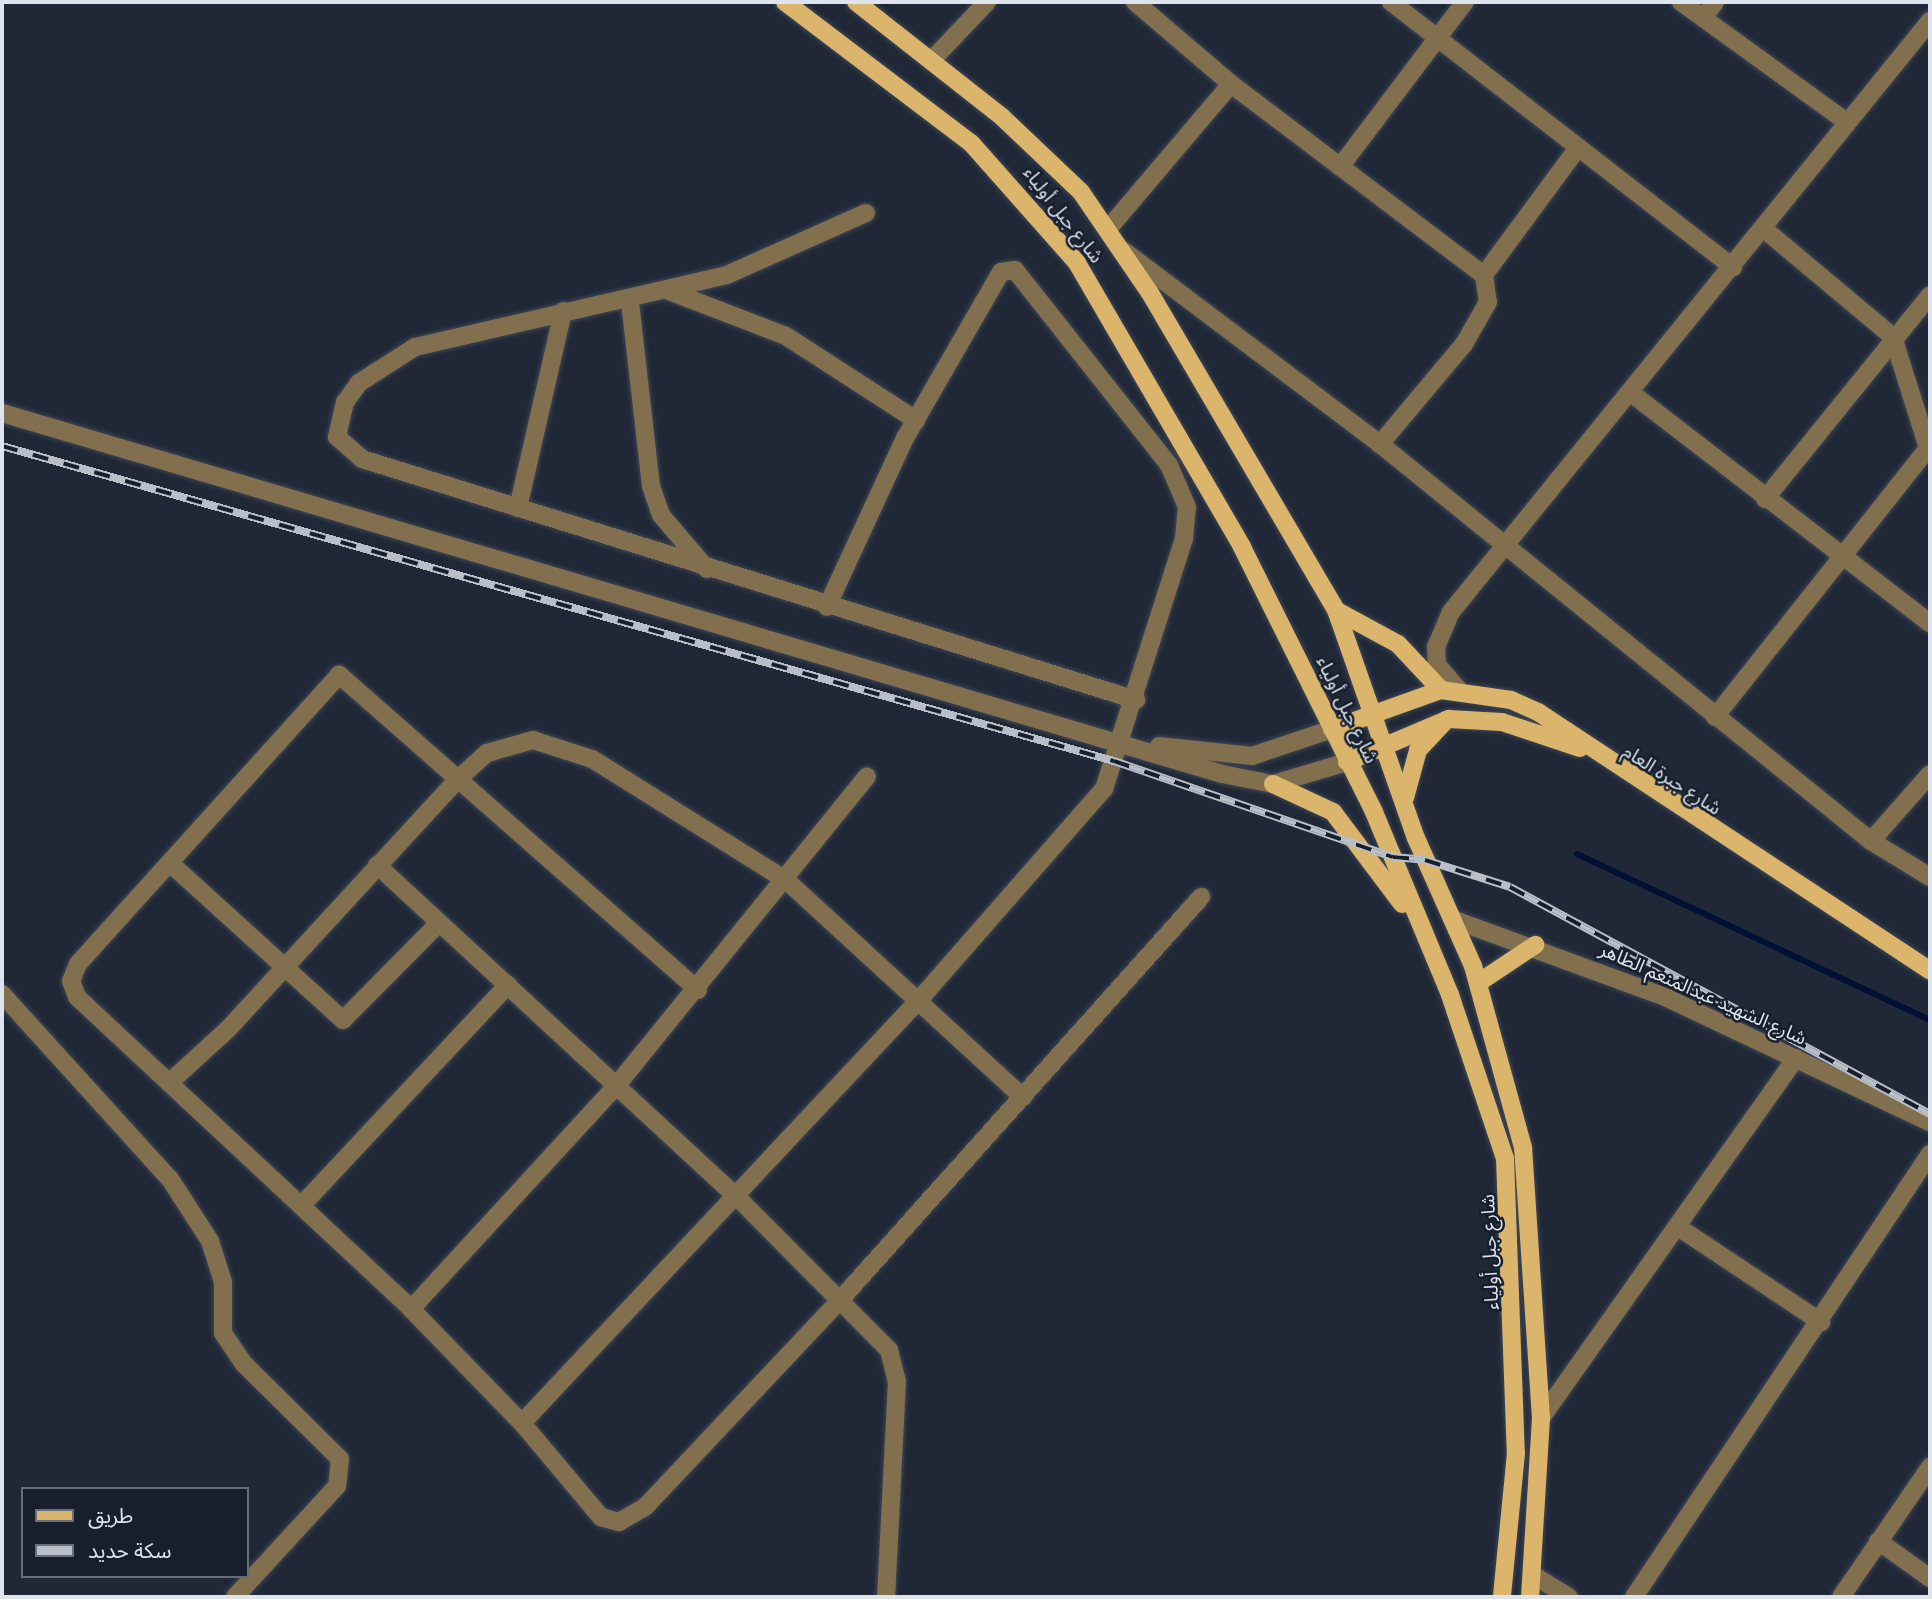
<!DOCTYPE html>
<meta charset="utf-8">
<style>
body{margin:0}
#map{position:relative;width:1932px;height:1599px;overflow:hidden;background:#202837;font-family:"Public Sans","Noto Sans Arabic",sans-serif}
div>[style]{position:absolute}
.stream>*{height:6px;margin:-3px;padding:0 3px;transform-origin:3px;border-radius:3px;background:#001234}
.roads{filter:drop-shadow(0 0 2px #3e4654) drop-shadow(0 0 2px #3e4654)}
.minor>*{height:18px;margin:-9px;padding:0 9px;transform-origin:9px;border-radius:9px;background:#816f4d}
.major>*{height:18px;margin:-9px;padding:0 9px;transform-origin:9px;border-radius:9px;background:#dbb56b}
.rail>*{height:8px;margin-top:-4px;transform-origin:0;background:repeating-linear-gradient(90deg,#171f2d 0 16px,#b8bfc9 0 32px);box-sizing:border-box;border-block:2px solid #b8bfc9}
span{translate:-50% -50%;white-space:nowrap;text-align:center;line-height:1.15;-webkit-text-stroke:5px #171f2d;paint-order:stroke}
.street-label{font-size:19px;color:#dee4ed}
.frame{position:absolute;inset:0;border:4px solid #dee4ed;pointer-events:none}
.legend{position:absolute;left:21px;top:1487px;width:228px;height:91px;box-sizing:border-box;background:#171f2d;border:2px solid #676e7a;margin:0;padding:9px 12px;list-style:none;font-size:21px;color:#dee4ed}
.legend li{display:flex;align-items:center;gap:14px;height:35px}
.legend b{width:35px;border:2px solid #676e7a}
</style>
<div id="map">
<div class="stream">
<div style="left:1577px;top:854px;width:390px;rotate:25.2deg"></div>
</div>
<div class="roads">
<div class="minor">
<div style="left:1135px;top:2px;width:126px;rotate:40.5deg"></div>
<div style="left:1231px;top:84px;width:317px;rotate:37.1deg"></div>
<div style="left:1484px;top:275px;width:27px;rotate:82deg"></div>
<div style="left:1488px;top:302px;width:48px;rotate:119.7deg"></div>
<div style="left:1464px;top:344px;width:131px;rotate:130deg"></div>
<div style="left:1391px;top:2px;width:433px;rotate:37.8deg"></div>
<div style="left:1681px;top:2px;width:205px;rotate:35.9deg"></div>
<div style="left:1703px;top:18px;width:20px;rotate:-53deg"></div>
<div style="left:931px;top:61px;width:81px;rotate:-46.5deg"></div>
<div style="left:1340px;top:167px;width:207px;rotate:-52.9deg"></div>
<div style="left:866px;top:213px;width:152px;rotate:156deg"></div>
<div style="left:727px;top:275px;width:320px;rotate:167deg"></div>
<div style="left:415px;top:347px;width:67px;rotate:147.3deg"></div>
<div style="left:359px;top:383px;width:24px;rotate:126deg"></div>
<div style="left:345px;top:402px;width:36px;rotate:103deg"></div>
<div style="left:337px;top:437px;width:33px;rotate:41deg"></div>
<div style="left:362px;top:459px;width:811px;rotate:17.29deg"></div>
<div style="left:1108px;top:229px;width:190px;rotate:-49.7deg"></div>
<div style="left:1764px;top:229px;width:168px;rotate:39.9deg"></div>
<div style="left:1893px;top:337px;width:123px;rotate:72.5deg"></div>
<div style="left:1124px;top:251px;width:321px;rotate:37deg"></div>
<div style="left:1380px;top:444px;width:631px;rotate:38.96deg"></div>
<div style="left:1871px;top:841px;width:69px;rotate:31.4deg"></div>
<div style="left:1484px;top:275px;width:157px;rotate:-53.6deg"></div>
<div style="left:669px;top:291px;width:125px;rotate:21deg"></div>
<div style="left:786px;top:336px;width:155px;rotate:32.9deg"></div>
<div style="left:630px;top:302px;width:185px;rotate:83.5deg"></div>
<div style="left:651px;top:486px;width:31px;rotate:71deg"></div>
<div style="left:661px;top:515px;width:71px;rotate:49.6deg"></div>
<div style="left:1631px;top:393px;width:377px;rotate:37.6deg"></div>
<div style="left:2px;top:413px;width:1272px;rotate:16.48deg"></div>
<div style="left:1222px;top:774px;width:52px;rotate:11.1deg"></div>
<div style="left:1273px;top:784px;width:77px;rotate:-16.6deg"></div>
<div style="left:1765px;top:499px;width:262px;rotate:-51deg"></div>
<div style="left:518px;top:508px;width:202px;rotate:-77.1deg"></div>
<div style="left:1458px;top:689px;width:32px;rotate:-131deg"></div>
<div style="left:1437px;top:665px;width:18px;rotate:-93deg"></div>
<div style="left:1436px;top:647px;width:38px;rotate:-67deg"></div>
<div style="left:1451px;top:612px;width:761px;rotate:-50.98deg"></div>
<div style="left:1715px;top:717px;width:343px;rotate:-51.6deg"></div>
<div style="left:1159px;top:746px;width:94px;rotate:6.1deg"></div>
<div style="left:1252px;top:756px;width:84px;rotate:-18.6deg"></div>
<div style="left:1871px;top:841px;width:89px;rotate:-48.6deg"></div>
<div style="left:171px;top:864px;width:232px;rotate:42.2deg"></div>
<div style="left:343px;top:1020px;width:136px;rotate:-45.3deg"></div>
<div style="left:377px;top:865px;width:485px;rotate:42.7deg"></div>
<div style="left:734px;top:1194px;width:220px;rotate:45.2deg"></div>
<div style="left:889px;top:1350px;width:32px;rotate:76deg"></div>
<div style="left:897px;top:1381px;width:216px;rotate:92.9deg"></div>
<div style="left:1452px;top:919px;width:227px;rotate:20.1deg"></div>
<div style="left:1665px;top:997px;width:293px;rotate:25.3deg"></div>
<div style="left:698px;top:990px;width:478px;rotate:-138.7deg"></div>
<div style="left:339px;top:675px;width:389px;rotate:132.1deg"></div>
<div style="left:78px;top:964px;width:18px;rotate:112deg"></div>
<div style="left:71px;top:981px;width:17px;rotate:69deg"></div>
<div style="left:77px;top:997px;width:457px;rotate:43deg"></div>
<div style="left:411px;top:1309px;width:159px;rotate:45.8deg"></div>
<div style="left:522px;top:1423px;width:123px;rotate:50deg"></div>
<div style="left:601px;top:1517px;width:19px;rotate:16deg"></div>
<div style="left:619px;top:1522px;width:30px;rotate:-30deg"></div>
<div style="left:645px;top:1507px;width:286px;rotate:-46.7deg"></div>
<div style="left:841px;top:1299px;width:540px;rotate:-48.15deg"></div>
<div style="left:2px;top:994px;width:250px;rotate:47.8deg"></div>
<div style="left:170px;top:1179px;width:74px;rotate:57.2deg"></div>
<div style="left:210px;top:1241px;width:43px;rotate:72.4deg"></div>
<div style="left:223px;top:1282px;width:51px;rotate:90deg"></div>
<div style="left:223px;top:1333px;width:36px;rotate:56deg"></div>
<div style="left:243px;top:1363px;width:136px;rotate:44.7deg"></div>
<div style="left:340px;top:1459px;width:27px;rotate:96deg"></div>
<div style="left:337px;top:1486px;width:151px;rotate:132.6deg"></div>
<div style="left:169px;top:1083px;width:81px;rotate:-42.5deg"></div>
<div style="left:229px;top:1028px;width:338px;rotate:-47.4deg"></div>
<div style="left:458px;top:779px;width:39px;rotate:-42deg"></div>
<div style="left:487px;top:753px;width:48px;rotate:-15.8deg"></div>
<div style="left:533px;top:740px;width:62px;rotate:17.9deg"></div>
<div style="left:592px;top:759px;width:230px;rotate:32deg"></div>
<div style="left:787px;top:881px;width:320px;rotate:42.5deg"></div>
<div style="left:301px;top:1206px;width:303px;rotate:-46.9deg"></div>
<div style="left:1678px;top:1227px;width:172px;rotate:33.6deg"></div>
<div style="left:411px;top:1309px;width:304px;rotate:-47.4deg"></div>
<div style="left:617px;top:1085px;width:397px;rotate:-51deg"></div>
<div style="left:1541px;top:1418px;width:441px;rotate:-54.7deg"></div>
<div style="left:522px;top:1423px;width:580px;rotate:-46.82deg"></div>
<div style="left:919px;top:1000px;width:281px;rotate:-48.8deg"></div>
<div style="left:1104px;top:789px;width:262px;rotate:-72.3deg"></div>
<div style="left:1184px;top:539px;width:32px;rotate:-85deg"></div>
<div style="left:1187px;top:507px;width:46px;rotate:-113.2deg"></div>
<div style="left:1169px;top:465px;width:248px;rotate:-128.3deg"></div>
<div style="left:1015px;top:270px;width:14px;rotate:172deg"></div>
<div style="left:1001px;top:272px;width:192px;rotate:120deg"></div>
<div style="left:905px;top:438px;width:186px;rotate:114.8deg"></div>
<div style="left:1878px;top:1541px;width:64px;rotate:35.4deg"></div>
<div style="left:1533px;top:1575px;width:42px;rotate:31.4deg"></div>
<div style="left:1634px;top:1597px;width:533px;rotate:-56.25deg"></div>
<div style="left:1841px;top:1597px;width:158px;rotate:-55.6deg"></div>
</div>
<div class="major">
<div style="left:785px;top:2px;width:233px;rotate:37.2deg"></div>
<div style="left:971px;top:143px;width:160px;rotate:48.5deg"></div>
<div style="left:1077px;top:263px;width:328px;rotate:59.8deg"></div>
<div style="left:1242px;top:547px;width:296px;rotate:63.5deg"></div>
<div style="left:1374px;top:812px;width:198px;rotate:67.4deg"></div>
<div style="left:1450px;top:995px;width:172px;rotate:71.4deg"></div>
<div style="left:1505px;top:1158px;width:295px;rotate:87.9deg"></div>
<div style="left:1516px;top:1453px;width:145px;rotate:95.6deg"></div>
<div style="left:856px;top:2px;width:186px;rotate:38.2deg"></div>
<div style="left:1002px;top:117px;width:109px;rotate:43.5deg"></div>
<div style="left:1081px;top:192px;width:122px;rotate:55.7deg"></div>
<div style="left:1150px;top:293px;width:368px;rotate:59.6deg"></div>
<div style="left:1336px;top:610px;width:242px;rotate:70.7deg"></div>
<div style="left:1416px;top:838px;width:140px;rotate:66deg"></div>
<div style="left:1473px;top:966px;width:188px;rotate:74.6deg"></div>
<div style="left:1523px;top:1147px;width:272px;rotate:86.2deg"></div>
<div style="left:1541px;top:1418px;width:179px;rotate:93.5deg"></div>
<div style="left:1337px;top:611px;width:69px;rotate:28.4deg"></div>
<div style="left:1398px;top:644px;width:63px;rotate:46.9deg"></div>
<div style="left:1332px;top:729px;width:116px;rotate:-19.7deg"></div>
<div style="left:1441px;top:690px;width:71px;rotate:8.1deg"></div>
<div style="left:1511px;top:700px;width:30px;rotate:24deg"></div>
<div style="left:1538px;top:712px;width:469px;rotate:33.4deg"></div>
<div style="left:1347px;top:762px;width:111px;rotate:-22.9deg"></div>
<div style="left:1449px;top:719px;width:53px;rotate:3.2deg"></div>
<div style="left:1502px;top:722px;width:82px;rotate:18.4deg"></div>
<div style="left:1273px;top:784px;width:66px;rotate:25deg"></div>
<div style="left:1333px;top:812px;width:115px;rotate:53.1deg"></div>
<div style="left:1405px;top:798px;width:50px;rotate:-74.8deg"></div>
<div style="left:1418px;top:750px;width:41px;rotate:-47deg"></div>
<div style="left:1478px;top:983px;width:69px;rotate:-33.7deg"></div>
</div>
</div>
<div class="rail">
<div style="left:2px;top:446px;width:1156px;rotate:15.82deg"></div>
<div style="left:1114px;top:761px;width:295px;rotate:19deg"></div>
<div style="left:1393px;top:857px;width:32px;rotate:5deg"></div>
<div style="left:1425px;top:860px;width:89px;rotate:17.6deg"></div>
<div style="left:1510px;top:887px;width:477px;rotate:28.4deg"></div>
</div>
<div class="street-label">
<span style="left:1063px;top:215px;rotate:52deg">شارع جبل أولياء</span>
<span style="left:1347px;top:710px;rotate:64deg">شارع جبل أولياء</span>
<span style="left:1672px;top:780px;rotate:33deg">شارع جبرة العام</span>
<span style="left:1703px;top:994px;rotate:24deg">شارع الشهيد عبدالمنعم الطاهر</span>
<span style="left:1490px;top:1252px;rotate:-92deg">شارع جبل أولياء</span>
</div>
<div class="frame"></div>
<ul class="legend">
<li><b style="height:9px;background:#dbb56b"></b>طريق</li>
<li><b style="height:9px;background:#b8bfc9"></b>سكة حديد</li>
</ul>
</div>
